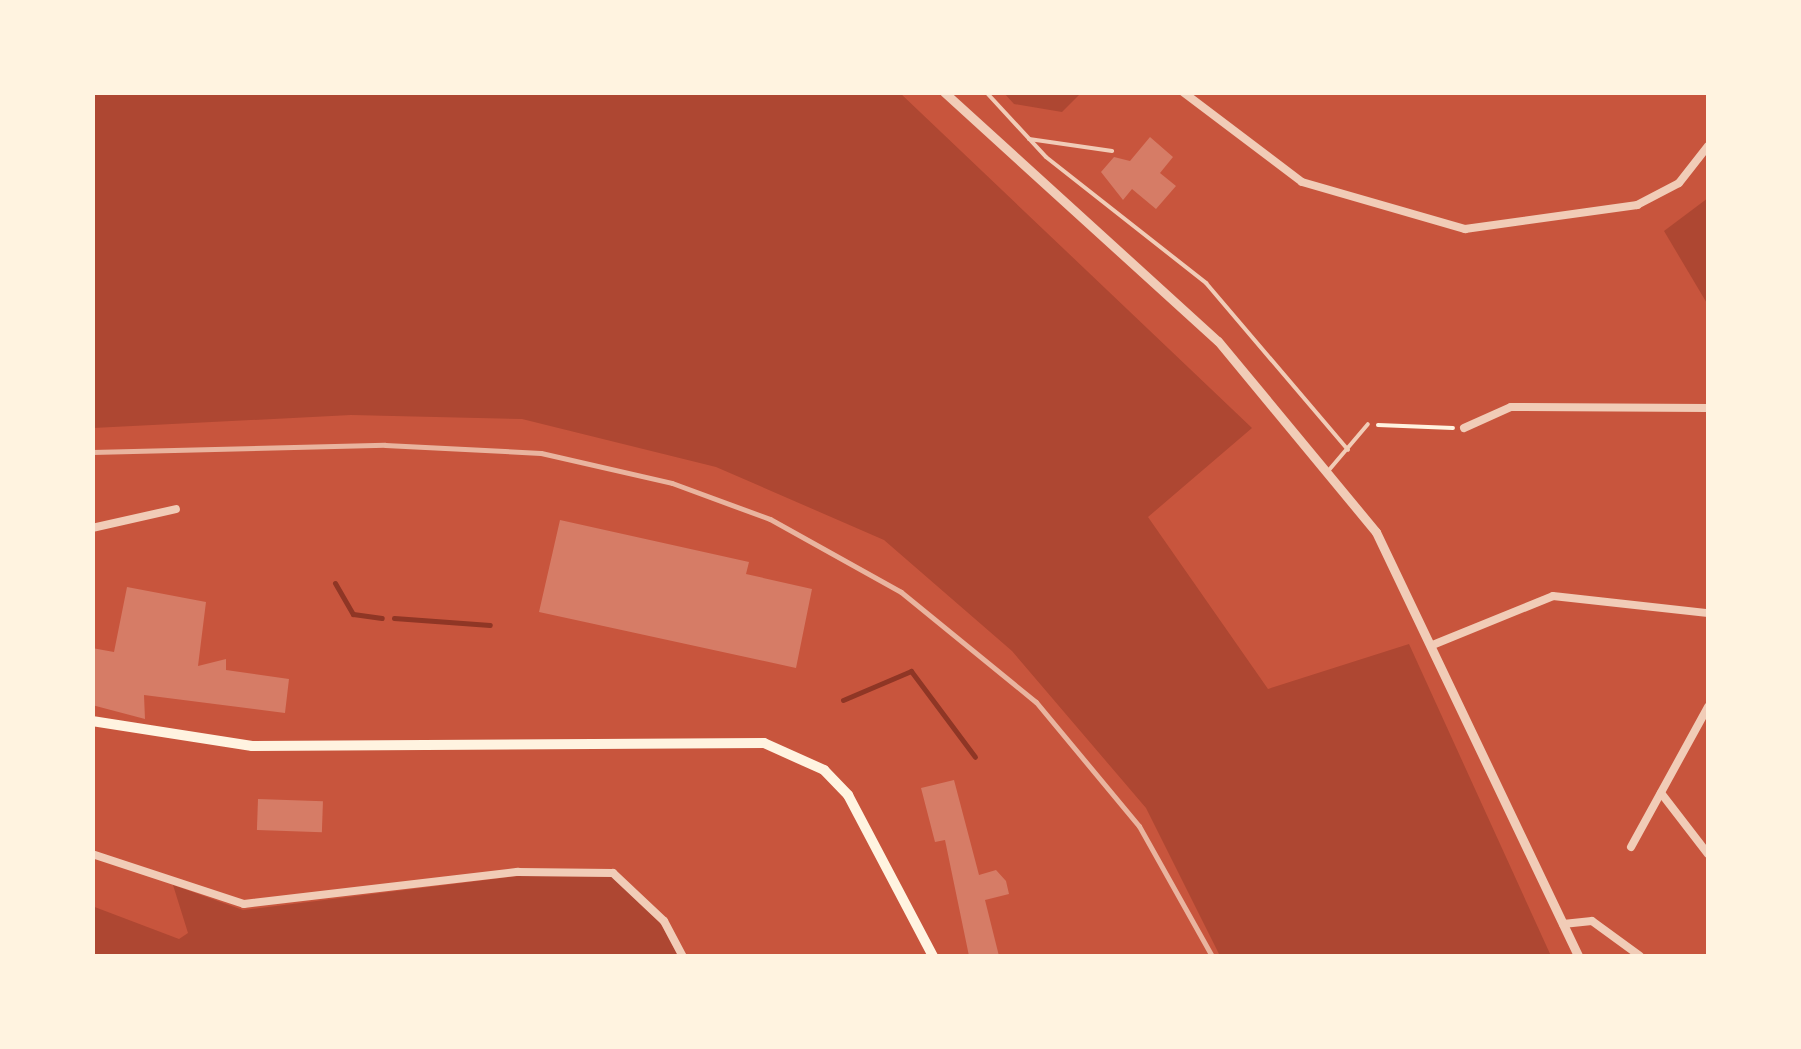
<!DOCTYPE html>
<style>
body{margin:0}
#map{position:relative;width:1801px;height:1049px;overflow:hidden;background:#c8553d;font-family:"Golos Text",sans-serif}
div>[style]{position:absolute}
.green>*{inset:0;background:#ae4732}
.stream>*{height:5px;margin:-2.5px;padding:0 2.5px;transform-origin:2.5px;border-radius:2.5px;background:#8f3625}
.building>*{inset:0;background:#d67c66;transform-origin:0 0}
.path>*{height:4px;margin:-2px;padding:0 2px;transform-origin:2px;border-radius:2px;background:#fff3e0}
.service>*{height:4px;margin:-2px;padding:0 2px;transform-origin:2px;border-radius:2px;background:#f1ccb7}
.minor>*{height:8px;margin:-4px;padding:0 4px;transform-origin:4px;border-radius:4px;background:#f1ccb7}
.tertiary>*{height:9px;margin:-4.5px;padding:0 4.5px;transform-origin:4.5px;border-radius:4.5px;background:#f1ccb7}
.secondary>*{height:10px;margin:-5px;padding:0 5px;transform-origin:5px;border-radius:5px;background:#fff3e0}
.rail>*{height:5px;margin:-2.5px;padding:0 2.5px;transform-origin:2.5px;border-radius:2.5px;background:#e9b49f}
span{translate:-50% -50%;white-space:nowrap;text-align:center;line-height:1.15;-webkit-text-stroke:8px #fff3e0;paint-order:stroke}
.frame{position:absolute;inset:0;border:95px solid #fff3e0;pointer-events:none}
</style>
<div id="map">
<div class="green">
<div style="clip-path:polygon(92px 93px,900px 93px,1252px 428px,1148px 517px,1268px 689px,1409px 644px,1551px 956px,1220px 956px,1146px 808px,1012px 651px,884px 540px,716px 467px,522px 419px,351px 415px,93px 428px)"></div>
<div style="clip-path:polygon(1004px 93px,1081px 93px,1062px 112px,1014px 104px)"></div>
<div style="clip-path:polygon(1708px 198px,1708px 305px,1664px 231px)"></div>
<div style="clip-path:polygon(519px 876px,612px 877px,661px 924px,678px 956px,93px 956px,92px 906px,179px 939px,188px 933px,173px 885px,243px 910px)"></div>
</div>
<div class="stream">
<div style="left:335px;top:583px;width:36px;rotate:60deg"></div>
<div style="left:353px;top:614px;width:29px;rotate:8deg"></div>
<div style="left:394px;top:618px;width:96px;rotate:4.2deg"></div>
<div style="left:843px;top:700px;width:74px;rotate:-23.1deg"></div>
<div style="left:911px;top:671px;width:107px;rotate:53.3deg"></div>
</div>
<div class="building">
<div style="clip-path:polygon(1150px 137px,1173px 157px,1160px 173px,1176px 186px,1156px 209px,1132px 189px,1123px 200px,1101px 172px,1114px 157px,1130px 161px)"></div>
<div style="clip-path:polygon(560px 520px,749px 562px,746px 574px,812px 589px,796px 668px,539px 612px)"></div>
<div style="clip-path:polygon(127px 587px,206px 602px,198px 666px,226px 659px,226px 670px,289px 679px,285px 713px,144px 695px,145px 719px,92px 705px,92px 648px,114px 652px)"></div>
<div style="clip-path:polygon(954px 780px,979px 875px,996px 870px,1006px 881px,1009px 894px,985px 900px,999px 956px,969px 956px,945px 840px,935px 842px,921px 788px)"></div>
<div style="left:258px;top:799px;width:65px;height:31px;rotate:2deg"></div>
</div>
<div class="path">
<div style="left:1378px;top:425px;width:75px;rotate:2.3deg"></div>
</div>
<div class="service">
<div style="left:986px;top:92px;width:88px;rotate:47.3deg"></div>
<div style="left:1046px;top:157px;width:204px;rotate:38.2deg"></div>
<div style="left:1206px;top:283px;width:219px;rotate:49.6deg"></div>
<div style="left:1029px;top:139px;width:84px;rotate:8.2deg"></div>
<div style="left:1329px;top:470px;width:60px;rotate:-49.7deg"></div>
</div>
<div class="minor">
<div style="left:1183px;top:92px;width:149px;rotate:37.1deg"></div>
<div style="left:1302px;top:182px;width:170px;rotate:16.1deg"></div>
<div style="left:1465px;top:229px;width:174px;rotate:-7.9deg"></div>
<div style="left:1637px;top:205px;width:47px;rotate:-27.6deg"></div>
<div style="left:1679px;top:183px;width:47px;rotate:-51.9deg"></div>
<div style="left:1464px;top:428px;width:51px;rotate:-24.1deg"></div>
<div style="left:1511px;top:407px;width:197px;rotate:0.3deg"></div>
<div style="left:92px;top:528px;width:86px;rotate:-12.7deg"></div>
<div style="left:1435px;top:644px;width:127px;rotate:-22.1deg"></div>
<div style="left:1553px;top:596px;width:156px;rotate:6.3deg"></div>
<div style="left:1661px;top:793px;width:77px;rotate:52.4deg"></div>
<div style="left:1631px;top:847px;width:160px;rotate:-61.2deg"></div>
<div style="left:92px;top:854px;width:160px;rotate:18.2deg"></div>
<div style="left:244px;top:904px;width:276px;rotate:-6.7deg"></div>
<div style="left:518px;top:872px;width:95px;rotate:0.6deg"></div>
<div style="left:613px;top:873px;width:70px;rotate:43.3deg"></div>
<div style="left:664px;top:921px;width:40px;rotate:62deg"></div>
<div style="left:1563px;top:924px;width:29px;rotate:-6deg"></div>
<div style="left:1592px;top:921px;width:59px;rotate:36.1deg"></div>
</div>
<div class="tertiary">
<div style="left:944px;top:92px;width:370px;rotate:42.3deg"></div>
<div style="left:1218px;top:341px;width:248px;rotate:50.4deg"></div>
<div style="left:1376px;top:532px;width:470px;rotate:64.5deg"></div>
</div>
<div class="secondary">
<div style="left:92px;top:721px;width:162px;rotate:8.9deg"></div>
<div style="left:252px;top:746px;width:512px;rotate:-0.34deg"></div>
<div style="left:764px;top:743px;width:66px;rotate:24.2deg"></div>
<div style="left:824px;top:770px;width:35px;rotate:46deg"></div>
<div style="left:848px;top:795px;width:182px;rotate:62.2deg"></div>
</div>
<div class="rail">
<div style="left:92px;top:452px;width:293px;rotate:-1.4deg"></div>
<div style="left:385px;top:445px;width:156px;rotate:2.9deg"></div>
<div style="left:541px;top:453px;width:134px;rotate:12.9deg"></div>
<div style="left:672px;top:483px;width:104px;rotate:20.2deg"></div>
<div style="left:770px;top:519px;width:150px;rotate:29.1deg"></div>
<div style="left:901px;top:592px;width:174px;rotate:39.2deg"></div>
<div style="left:1036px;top:702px;width:161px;rotate:50.3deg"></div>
<div style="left:1139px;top:826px;width:149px;rotate:60.7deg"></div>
</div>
<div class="frame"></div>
</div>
